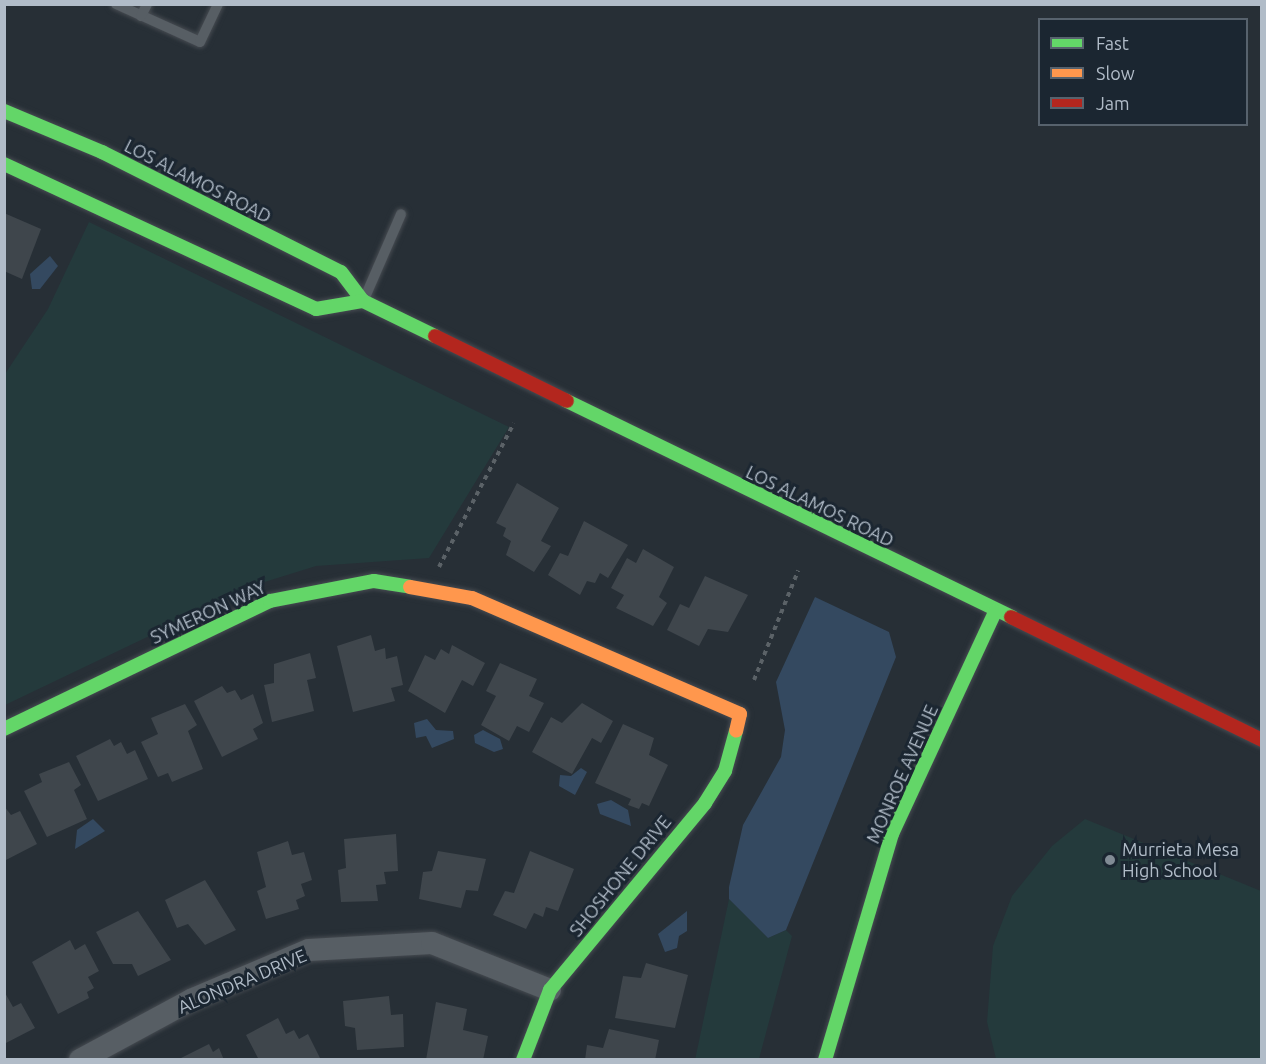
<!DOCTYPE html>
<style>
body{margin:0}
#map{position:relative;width:1266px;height:1064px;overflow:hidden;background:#272f36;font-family:Ubuntu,sans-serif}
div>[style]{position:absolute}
.green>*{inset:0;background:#243a3c}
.water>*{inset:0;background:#344960}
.building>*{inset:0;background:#3f464c}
.path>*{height:4px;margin-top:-2px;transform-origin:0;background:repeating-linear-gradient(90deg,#5b6267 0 4.5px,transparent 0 9px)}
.roads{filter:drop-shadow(0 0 2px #464b51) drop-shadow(0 0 2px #464b51)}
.lane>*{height:10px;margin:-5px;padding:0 5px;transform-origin:5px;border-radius:5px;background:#575e64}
.street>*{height:22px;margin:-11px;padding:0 11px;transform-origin:11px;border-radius:11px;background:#575e64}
.fast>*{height:14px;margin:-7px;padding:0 7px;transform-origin:7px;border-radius:7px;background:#63d668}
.slow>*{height:14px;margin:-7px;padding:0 7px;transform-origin:7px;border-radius:7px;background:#ff974d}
.jam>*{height:14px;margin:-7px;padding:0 7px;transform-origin:7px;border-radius:7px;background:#b3261e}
.dots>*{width:16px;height:16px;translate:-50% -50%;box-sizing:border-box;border:3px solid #1b2631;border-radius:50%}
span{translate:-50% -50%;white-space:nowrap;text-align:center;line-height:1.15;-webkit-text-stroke:6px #1b2631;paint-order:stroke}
.street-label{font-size:18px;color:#b1bcc8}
.poi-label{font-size:18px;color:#b1bcc8}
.left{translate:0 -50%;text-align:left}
.frame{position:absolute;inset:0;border:6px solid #b1bcc8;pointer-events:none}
.legend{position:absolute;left:1038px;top:18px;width:210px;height:108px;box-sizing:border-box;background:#1b2631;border:2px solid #57626d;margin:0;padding:8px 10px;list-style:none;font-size:18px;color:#b1bcc8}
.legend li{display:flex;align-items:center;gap:12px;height:30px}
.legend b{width:30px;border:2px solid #57626d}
</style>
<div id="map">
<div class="green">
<div style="clip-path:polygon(89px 222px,509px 427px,429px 558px,316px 566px,258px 584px,5px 705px,5px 374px,48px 309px)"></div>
<div style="clip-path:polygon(1085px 819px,1261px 891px,1261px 1059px,996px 1059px,987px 1022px,993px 946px,1012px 896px,1052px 846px)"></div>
<div style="clip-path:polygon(729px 899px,768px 938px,786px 930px,792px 936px,759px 1059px,695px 1060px)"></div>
</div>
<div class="water">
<div style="clip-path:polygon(50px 256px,58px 266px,40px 289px,32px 289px,30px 274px)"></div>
<div style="clip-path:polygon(815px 597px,889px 632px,896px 657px,786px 930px,768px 938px,729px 899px,729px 887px,743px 825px,781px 757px,785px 730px,776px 682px)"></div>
<div style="clip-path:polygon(427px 719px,436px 730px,453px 731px,454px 739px,432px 748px,426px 736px,416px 738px,414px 723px)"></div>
<div style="clip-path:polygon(483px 730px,500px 739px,503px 749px,494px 752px,475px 743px,474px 735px)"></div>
<div style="clip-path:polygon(581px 768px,587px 772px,575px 795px,559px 786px,560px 775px,571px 776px)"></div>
<div style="clip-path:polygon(611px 800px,628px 810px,631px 826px,600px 814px,597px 804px)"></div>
<div style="clip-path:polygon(93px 819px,105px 831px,75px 849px,77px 830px)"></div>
<div style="clip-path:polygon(687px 911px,687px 931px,679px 936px,677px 948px,665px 952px,658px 934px)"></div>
</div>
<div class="building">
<div style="clip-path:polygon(4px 213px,41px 229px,22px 279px,4px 271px)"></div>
<div style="clip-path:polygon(517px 483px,559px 508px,541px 541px,551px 546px,534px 572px,506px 555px,511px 541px,503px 536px,506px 528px,496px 523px)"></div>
<div style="clip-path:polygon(584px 521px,628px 545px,608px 578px,600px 573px,595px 583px,587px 581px,580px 595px,548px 575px,560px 553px,568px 556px)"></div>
<div style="clip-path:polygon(643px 549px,674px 567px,659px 597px,667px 603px,653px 626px,616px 608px,624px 595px,611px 588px,627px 558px,636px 563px)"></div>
<div style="clip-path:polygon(705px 576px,748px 595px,728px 632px,708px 629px,699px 646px,667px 630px,680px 604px,689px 608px)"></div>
<div style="clip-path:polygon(371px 635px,375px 651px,385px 648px,386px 659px,397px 656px,403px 685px,391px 688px,395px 701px,353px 712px,337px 646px)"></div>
<div style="clip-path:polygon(452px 645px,485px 663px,473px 686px,462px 680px,445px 713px,408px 691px,425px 655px,435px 660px,441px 649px,449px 654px)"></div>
<div style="clip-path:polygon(310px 653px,316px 678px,307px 680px,314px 711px,272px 722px,264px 685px,274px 683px,274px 664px)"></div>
<div style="clip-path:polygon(500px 663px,537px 679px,529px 696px,544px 703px,529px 732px,517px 726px,509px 741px,481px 725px,496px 696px,486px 691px)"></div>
<div style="clip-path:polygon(222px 686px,227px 693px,235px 690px,241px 700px,253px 694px,263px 723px,253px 729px,258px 739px,222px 757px,194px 701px)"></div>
<div style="clip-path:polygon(582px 703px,613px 721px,601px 743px,592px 738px,572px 774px,532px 752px,551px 717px,562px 723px)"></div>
<div style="clip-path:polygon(185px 704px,197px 725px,188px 731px,203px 769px,172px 782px,168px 773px,158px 777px,141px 742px,158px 734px,151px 718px)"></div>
<div style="clip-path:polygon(623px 724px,654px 738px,649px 755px,668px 765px,649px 806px,642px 803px,639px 809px,628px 805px,631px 799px,595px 783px)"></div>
<div style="clip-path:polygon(110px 739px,114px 746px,121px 742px,127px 754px,135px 750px,148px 779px,98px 801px,76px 756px)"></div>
<div style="clip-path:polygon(69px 762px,81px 785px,74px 790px,87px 819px,47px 837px,24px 791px,42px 782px,39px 774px)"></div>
<div style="clip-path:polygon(4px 806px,11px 815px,20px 811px,37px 844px,4px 861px)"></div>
<div style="clip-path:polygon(396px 834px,398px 871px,384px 872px,386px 884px,376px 885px,378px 901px,341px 902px,338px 870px,346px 868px,344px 839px)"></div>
<div style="clip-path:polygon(288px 841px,292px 855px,304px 852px,312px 880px,301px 884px,305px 896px,296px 900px,299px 909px,266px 919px,257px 891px,266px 887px,257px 852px)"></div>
<div style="clip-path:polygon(438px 851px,486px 859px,478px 891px,466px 890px,461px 908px,419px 899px,423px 872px,432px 871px)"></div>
<div style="clip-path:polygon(530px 851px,574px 869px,558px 911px,546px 907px,543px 917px,534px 913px,526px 929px,493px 915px,505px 891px,514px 893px)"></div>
<div style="clip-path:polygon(205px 880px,236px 930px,205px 945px,188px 924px,177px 928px,165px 900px)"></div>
<div style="clip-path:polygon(138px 911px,171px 960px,138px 976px,132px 964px,113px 964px,96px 932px)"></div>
<div style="clip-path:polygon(70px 940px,75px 950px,85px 944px,99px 971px,88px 977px,94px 988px,87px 992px,89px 998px,58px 1014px,32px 962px)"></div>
<div style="clip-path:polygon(646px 963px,688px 975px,675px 1028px,615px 1018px,623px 976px,641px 978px)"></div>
<div style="clip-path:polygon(4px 991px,13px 1007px,21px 1003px,35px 1028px,4px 1044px)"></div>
<div style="clip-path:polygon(389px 996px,391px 1015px,403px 1014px,404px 1047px,357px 1050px,355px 1028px,345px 1026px,343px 1001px)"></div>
<div style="clip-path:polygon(436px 1002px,467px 1009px,463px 1030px,488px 1036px,483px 1060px,426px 1060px)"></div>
<div style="clip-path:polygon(278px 1018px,286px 1034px,294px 1030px,299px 1039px,308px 1034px,321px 1060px,259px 1060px,246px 1035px)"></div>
<div style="clip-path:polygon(609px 1029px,659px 1040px,655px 1060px,585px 1060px,587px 1045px,603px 1048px)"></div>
<div style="clip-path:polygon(209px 1044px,213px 1052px,219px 1048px,224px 1060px,177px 1060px)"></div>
</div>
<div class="path">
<div style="left:439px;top:567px;width:162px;rotate:-62.5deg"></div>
<div style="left:754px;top:680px;width:118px;rotate:-68deg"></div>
</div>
<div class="roads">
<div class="lane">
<div style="left:116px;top:4px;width:92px;rotate:24.3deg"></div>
<div style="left:200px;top:42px;width:42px;rotate:-64.7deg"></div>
<div style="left:141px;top:16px;width:13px;rotate:-63deg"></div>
<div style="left:366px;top:295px;width:88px;rotate:-66.6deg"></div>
</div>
<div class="street">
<div style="left:80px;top:1060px;width:126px;rotate:-28.4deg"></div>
<div style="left:191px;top:1000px;width:128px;rotate:-23deg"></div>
<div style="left:309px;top:950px;width:123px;rotate:-3.3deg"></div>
<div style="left:432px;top:943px;width:127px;rotate:21.7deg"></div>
</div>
<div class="fast">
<div style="left:4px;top:111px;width:106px;rotate:22.7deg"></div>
<div style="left:102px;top:152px;width:267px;rotate:26.7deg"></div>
<div style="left:341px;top:272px;width:36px;rotate:53deg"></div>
<div style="left:363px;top:301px;width:80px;rotate:25.9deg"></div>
<div style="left:4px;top:164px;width:344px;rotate:24.9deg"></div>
<div style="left:316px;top:309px;width:48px;rotate:-9.7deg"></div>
<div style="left:567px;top:401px;width:494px;rotate:25.9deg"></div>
<div style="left:4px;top:729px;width:295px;rotate:-25.7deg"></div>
<div style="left:270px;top:601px;width:106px;rotate:-10.9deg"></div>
<div style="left:374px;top:581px;width:36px;rotate:9deg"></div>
<div style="left:523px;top:1060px;width:75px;rotate:-68.9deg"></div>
<div style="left:550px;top:990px;width:243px;rotate:-50.3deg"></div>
<div style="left:705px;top:803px;width:38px;rotate:-58deg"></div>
<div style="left:725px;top:771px;width:41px;rotate:-74.6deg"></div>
<div style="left:825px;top:1060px;width:236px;rotate:-73.5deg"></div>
<div style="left:892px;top:834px;width:245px;rotate:-65.1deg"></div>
</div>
<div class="slow">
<div style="left:410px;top:587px;width:63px;rotate:10.1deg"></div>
<div style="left:472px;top:598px;width:292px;rotate:23.4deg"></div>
<div style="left:740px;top:714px;width:17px;rotate:103deg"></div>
</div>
<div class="jam">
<div style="left:435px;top:336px;width:147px;rotate:26.2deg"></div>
<div style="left:1011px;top:617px;width:280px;rotate:26.1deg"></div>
</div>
</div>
<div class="dots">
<div style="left:1110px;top:860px;background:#818b95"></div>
</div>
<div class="street-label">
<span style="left:198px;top:181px;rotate:27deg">LOS ALAMOS ROAD</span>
<span style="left:820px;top:506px;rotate:26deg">LOS ALAMOS ROAD</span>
<span style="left:208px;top:612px;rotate:-25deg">SYMERON WAY</span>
<span style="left:902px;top:774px;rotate:-66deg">MONROE AVENUE</span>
<span style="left:620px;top:876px;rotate:-51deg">SHOSHONE DRIVE</span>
<span style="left:242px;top:981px;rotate:-23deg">ALONDRA DRIVE</span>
</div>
<div class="poi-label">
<span class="left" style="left:1122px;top:860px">Murrieta Mesa<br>High School</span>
</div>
<div class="frame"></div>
<ul class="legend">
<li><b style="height:8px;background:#63d668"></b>Fast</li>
<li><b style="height:8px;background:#ff974d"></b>Slow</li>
<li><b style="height:8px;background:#b3261e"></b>Jam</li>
</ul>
</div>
